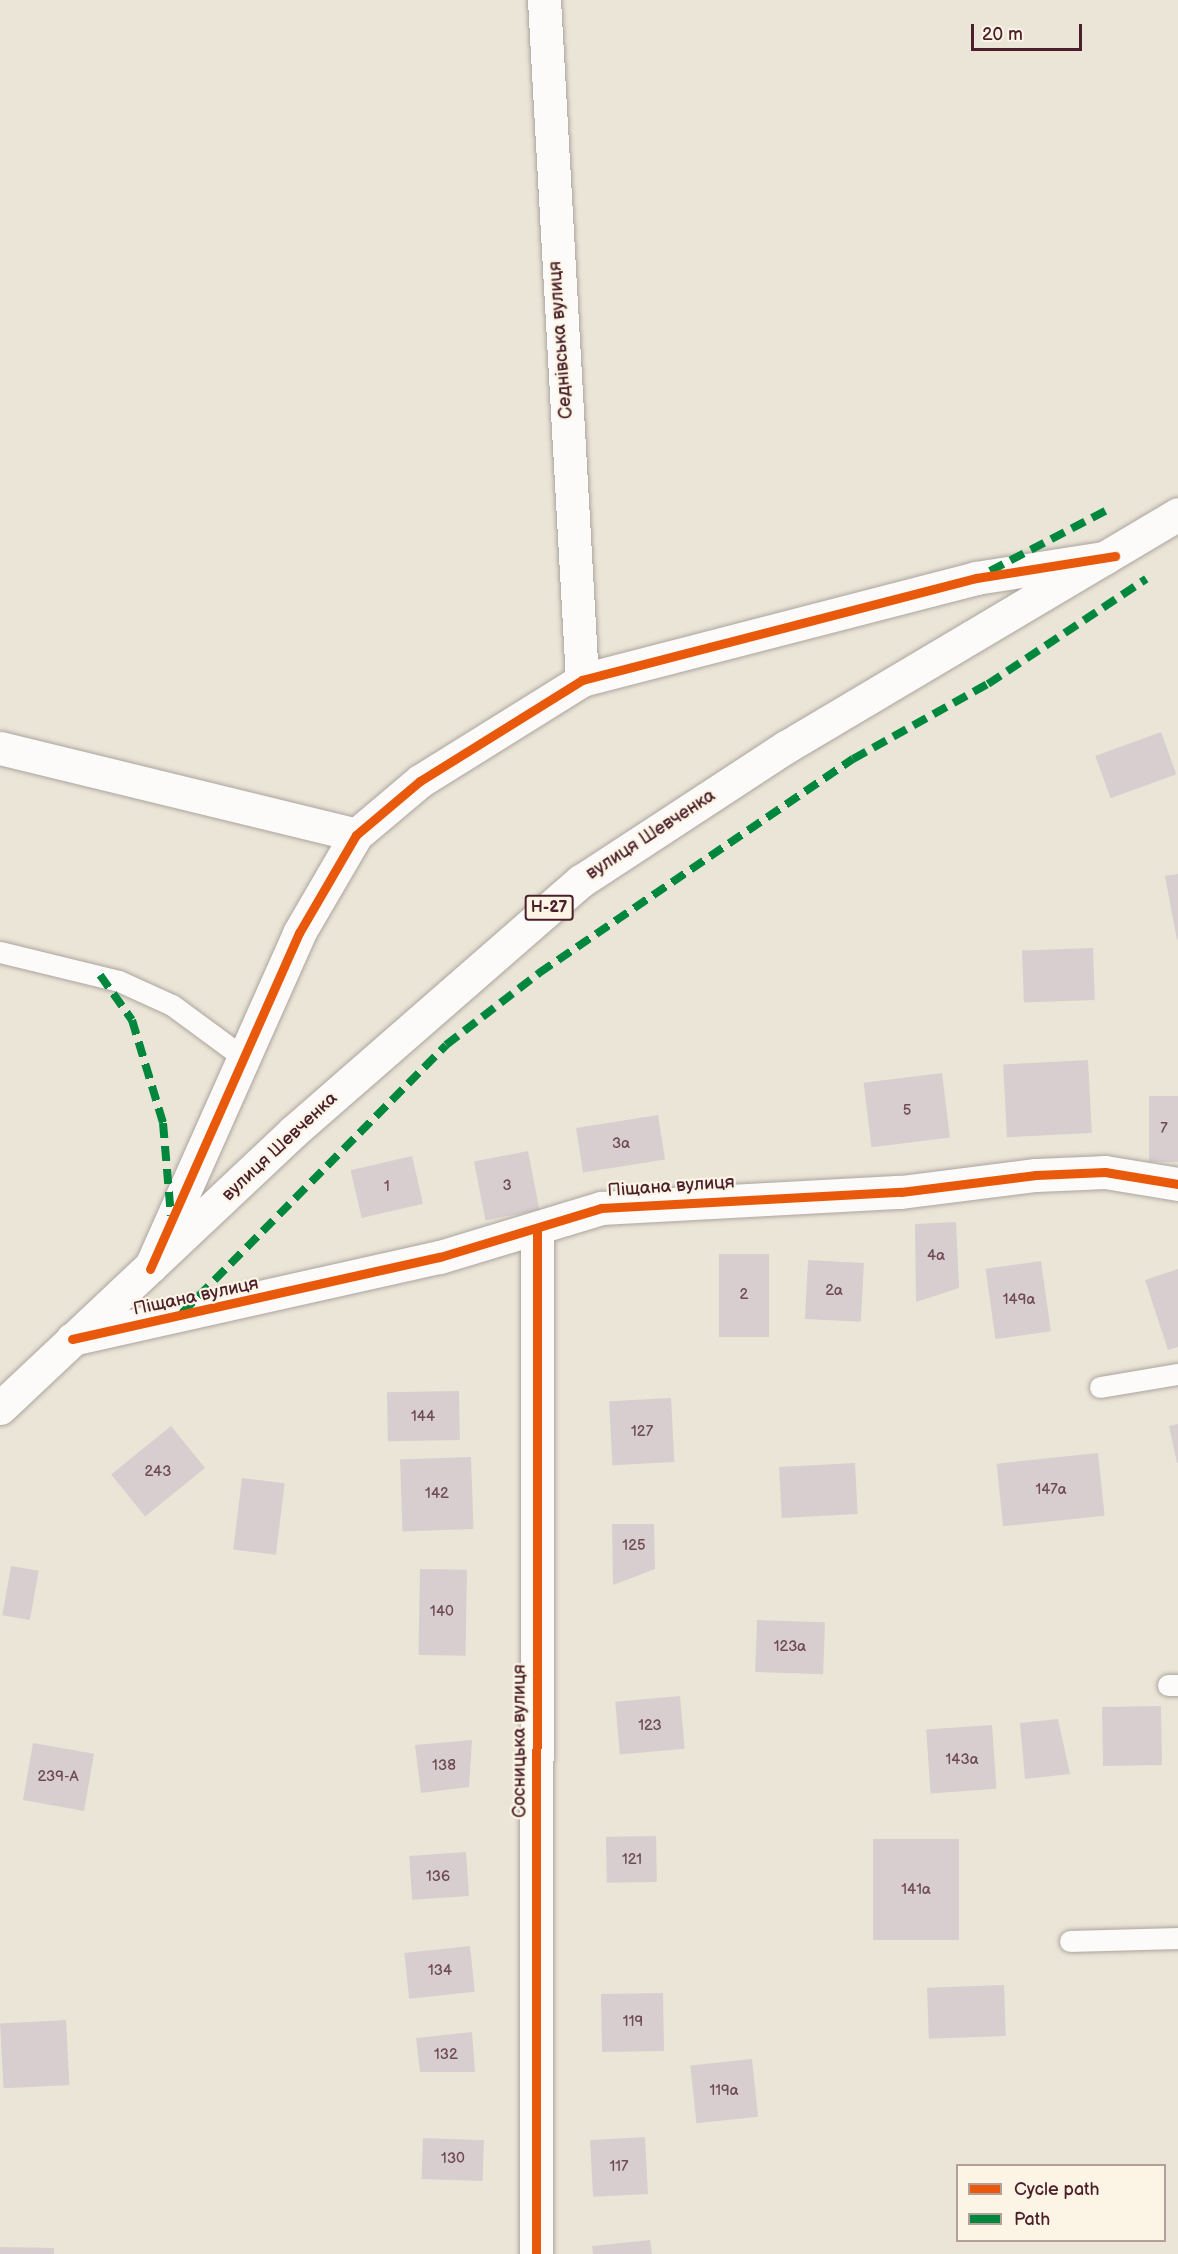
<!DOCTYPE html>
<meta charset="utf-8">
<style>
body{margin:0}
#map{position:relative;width:1178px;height:2254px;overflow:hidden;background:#eae5d7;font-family:"Balsamiq Sans",sans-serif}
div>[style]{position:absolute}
.building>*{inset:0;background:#d8cecf;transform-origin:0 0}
.roads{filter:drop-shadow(0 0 2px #aca49e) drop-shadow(0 0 2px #aca49e)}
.lane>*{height:21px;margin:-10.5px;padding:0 10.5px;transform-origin:10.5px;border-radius:10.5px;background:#fcfbf9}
.street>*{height:33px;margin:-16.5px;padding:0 16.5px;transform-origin:16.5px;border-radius:16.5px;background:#fcfbf9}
.primary>*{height:33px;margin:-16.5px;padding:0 16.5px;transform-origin:16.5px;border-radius:16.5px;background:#fcfbf9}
.quiet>*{height:8px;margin-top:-4px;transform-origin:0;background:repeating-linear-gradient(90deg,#00873e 0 15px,transparent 0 23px)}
.cycleway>*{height:9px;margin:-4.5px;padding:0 4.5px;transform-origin:4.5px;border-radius:4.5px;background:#e8590c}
span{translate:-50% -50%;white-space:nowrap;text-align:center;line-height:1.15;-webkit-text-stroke:4.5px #fcf5e5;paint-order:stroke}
.number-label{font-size:15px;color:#6e4b54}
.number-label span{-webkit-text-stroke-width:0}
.shield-label span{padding:2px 4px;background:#fcf5e5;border:2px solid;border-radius:4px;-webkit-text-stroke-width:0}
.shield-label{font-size:16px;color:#4a1f2b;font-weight:700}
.street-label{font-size:18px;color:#4a1f2b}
.legend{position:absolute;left:956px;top:2164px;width:210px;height:78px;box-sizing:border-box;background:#fcf5e5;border:2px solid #b59f9b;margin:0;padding:8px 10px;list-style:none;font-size:18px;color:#4a1f2b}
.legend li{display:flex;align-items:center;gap:12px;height:30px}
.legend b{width:30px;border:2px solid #b59f9b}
.scale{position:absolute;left:971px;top:24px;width:111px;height:27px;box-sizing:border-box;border:3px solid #4a1f2b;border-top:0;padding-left:8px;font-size:18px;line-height:21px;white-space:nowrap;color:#4a1f2b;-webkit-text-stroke:4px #fcf5e5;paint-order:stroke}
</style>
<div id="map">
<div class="building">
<div style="left:1161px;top:732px;width:45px;height:70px;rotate:70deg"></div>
<div style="clip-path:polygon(1178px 874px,1178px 939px,1177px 940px,1165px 876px)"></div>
<div style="left:1093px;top:948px;width:52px;height:71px;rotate:88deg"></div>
<div style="left:1088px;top:1060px;width:73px;height:85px;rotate:87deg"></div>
<div style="left:942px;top:1073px;width:65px;height:79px;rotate:83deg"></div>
<div style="left:1149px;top:1096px;width:29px;height:66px"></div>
<div style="left:658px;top:1115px;width:45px;height:83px;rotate:81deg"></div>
<div style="left:528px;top:1151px;width:60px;height:55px;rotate:79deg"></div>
<div style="left:412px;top:1156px;width:49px;height:63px;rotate:77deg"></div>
<div style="clip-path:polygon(956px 1222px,959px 1288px,916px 1302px,915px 1224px)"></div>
<div style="left:719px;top:1254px;width:50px;height:83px"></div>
<div style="left:808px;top:1260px;width:56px;height:59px;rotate:3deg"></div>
<div style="left:1041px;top:1261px;width:71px;height:56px;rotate:82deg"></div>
<div style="clip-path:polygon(1178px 1269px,1178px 1347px,1168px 1350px,1145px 1280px)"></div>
<div style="left:459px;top:1391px;width:49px;height:72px;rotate:89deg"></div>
<div style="left:671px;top:1398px;width:64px;height:62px;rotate:87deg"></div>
<div style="clip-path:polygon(1178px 1424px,1178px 1463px,1177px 1463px,1169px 1426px)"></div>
<div style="left:171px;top:1426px;width:54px;height:77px;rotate:51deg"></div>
<div style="left:1098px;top:1453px;width:63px;height:102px;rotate:84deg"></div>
<div style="left:471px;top:1457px;width:72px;height:71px;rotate:88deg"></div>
<div style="left:855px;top:1463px;width:51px;height:76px;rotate:87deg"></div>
<div style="left:242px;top:1478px;width:43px;height:72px;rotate:7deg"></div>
<div style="clip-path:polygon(612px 1524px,654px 1524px,655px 1569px,613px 1585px)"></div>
<div style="left:11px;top:1566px;width:28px;height:50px;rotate:10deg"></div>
<div style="left:420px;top:1569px;width:47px;height:86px;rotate:1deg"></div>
<div style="left:757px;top:1620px;width:68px;height:52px;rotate:2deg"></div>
<div style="left:680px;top:1696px;width:53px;height:65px;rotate:85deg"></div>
<div style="left:1161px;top:1706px;width:59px;height:59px;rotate:89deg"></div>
<div style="clip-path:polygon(1058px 1719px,1070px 1774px,1025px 1779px,1020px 1723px)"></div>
<div style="left:992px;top:1725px;width:64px;height:66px;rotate:86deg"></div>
<div style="clip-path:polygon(472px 1740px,469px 1787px,421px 1793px,415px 1745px)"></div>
<div style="left:33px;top:1743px;width:62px;height:58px;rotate:10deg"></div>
<div style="left:656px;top:1836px;width:46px;height:50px;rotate:89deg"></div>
<div style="left:959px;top:1839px;width:101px;height:86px;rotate:90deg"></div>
<div style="left:466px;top:1852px;width:44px;height:57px;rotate:86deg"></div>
<div style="left:470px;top:1946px;width:46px;height:66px;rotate:84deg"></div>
<div style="left:1004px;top:1985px;width:51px;height:77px;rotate:88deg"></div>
<div style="left:663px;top:1993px;width:58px;height:62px;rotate:89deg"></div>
<div style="left:66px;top:2020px;width:65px;height:66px;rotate:87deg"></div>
<div style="clip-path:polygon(472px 2032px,475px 2072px,420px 2072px,416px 2038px)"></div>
<div style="left:752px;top:2059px;width:58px;height:62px;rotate:84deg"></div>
<div style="left:645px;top:2137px;width:57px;height:55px;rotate:87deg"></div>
<div style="left:423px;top:2138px;width:61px;height:41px;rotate:2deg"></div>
<div style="clip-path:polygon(650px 2240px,652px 2254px,593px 2254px,592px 2246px)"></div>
<div style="clip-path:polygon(0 2247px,54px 2248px,54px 2254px,0 2254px)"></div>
</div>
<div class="roads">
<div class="lane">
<div style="left:0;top:952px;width:122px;rotate:13.7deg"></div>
<div style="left:119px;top:981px;width:58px;rotate:24.4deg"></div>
<div style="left:172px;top:1005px;width:89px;rotate:36.4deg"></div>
<div style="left:1100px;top:1387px;width:79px;rotate:-9.5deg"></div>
<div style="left:1168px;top:1685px;width:10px"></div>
<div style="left:1070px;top:1941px;width:108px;rotate:-1.6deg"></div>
</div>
<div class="street">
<div style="left:544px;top:0;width:681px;rotate:86.8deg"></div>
<div style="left:0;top:748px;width:366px;rotate:13.7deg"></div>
<div style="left:151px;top:1266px;width:364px;rotate:-66deg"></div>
<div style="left:299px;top:933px;width:113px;rotate:-59.8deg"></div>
<div style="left:356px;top:835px;width:84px;rotate:-40.2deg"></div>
<div style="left:420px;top:781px;width:191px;rotate:-31.9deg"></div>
<div style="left:582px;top:680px;width:407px;rotate:-14.5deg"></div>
<div style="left:976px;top:578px;width:130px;rotate:-8.9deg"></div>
<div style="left:72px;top:1339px;width:377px;rotate:-12.6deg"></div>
<div style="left:440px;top:1257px;width:168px;rotate:-16.9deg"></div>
<div style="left:601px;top:1208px;width:300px;rotate:-3.1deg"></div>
<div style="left:901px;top:1192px;width:136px;rotate:-7.2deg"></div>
<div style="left:1036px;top:1175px;width:69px;rotate:-2.5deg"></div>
<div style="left:1105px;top:1172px;width:74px;rotate:9.3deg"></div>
<div style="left:536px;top:2254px;width:1025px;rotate:-89.94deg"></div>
</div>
<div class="primary">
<div style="left:0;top:1408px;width:404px;rotate:-43.3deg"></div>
<div style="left:294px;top:1131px;width:381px;rotate:-41.1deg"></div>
<div style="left:581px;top:881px;width:245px;rotate:-33.2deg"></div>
<div style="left:786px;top:747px;width:456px;rotate:-30.7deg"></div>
</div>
</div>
<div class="quiet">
<div style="left:990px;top:571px;width:132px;rotate:-27.5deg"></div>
<div style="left:100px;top:975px;width:55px;rotate:54.6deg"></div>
<div style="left:132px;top:1020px;width:108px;rotate:73.2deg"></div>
<div style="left:163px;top:1123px;width:93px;rotate:85.1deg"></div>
<div style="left:182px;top:1313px;width:376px;rotate:-45.4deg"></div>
<div style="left:446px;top:1045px;width:118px;rotate:-37.7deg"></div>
<div style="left:539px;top:973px;width:380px;rotate:-34.3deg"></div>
<div style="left:853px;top:759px;width:154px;rotate:-29.1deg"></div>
<div style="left:988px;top:684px;width:190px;rotate:-33.6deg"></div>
</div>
<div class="cycleway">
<div style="left:150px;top:1269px;width:368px;rotate:-66.1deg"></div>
<div style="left:299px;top:933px;width:113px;rotate:-59.8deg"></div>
<div style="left:356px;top:835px;width:84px;rotate:-40.2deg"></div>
<div style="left:420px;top:781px;width:191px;rotate:-31.9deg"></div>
<div style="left:582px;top:680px;width:407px;rotate:-14.5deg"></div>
<div style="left:976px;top:578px;width:141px;rotate:-9deg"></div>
<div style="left:72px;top:1339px;width:377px;rotate:-12.6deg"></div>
<div style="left:440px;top:1257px;width:168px;rotate:-16.9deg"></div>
<div style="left:601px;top:1208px;width:300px;rotate:-3.1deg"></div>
<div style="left:901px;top:1192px;width:136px;rotate:-7.2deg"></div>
<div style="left:1036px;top:1175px;width:69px;rotate:-2.5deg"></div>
<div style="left:1105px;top:1172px;width:74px;rotate:9.3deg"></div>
<div style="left:536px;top:2254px;width:1025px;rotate:-89.94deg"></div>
</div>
<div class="number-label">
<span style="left:907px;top:1111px">5</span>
<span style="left:1164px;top:1129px">7</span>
<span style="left:621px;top:1144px">3а</span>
<span style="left:507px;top:1186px">3</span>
<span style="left:387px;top:1187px">1</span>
<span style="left:936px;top:1256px">4а</span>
<span style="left:834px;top:1291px">2а</span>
<span style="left:744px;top:1295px">2</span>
<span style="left:1019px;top:1300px">149а</span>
<span style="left:423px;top:1417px">144</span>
<span style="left:642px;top:1432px">127</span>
<span style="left:158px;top:1472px">243</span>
<span style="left:1051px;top:1490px">147а</span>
<span style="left:437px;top:1494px">142</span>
<span style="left:634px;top:1546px">125</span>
<span style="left:442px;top:1612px">140</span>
<span style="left:790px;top:1647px">123а</span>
<span style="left:650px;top:1726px">123</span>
<span style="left:962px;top:1760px">143а</span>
<span style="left:444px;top:1766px">138</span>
<span style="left:58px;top:1777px">239-А</span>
<span style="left:632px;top:1860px">121</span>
<span style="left:438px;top:1877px">136</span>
<span style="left:916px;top:1890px">141а</span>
<span style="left:440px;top:1971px">134</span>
<span style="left:633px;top:2022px">119</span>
<span style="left:446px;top:2055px">132</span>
<span style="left:724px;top:2091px">119а</span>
<span style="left:453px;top:2159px">130</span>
<span style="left:619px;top:2167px">117</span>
</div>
<div class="shield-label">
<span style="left:549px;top:908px">Н-27</span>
</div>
<div class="street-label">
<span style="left:561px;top:340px;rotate:-94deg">Седнівська вулиця</span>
<span style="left:651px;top:835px;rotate:-33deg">вулиця Шевченка</span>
<span style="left:280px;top:1147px;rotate:-43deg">вулиця Шевченка</span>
<span style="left:671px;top:1187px;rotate:-4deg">Піщана вулиця</span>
<span style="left:196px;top:1297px;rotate:-12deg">Піщана вулиця</span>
<span style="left:520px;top:1741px;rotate:-90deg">Сосницька вулиця</span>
</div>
<ul class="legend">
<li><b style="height:8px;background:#e8590c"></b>Cycle path</li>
<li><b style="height:8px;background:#00873e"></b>Path</li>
</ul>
<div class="scale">20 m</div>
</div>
